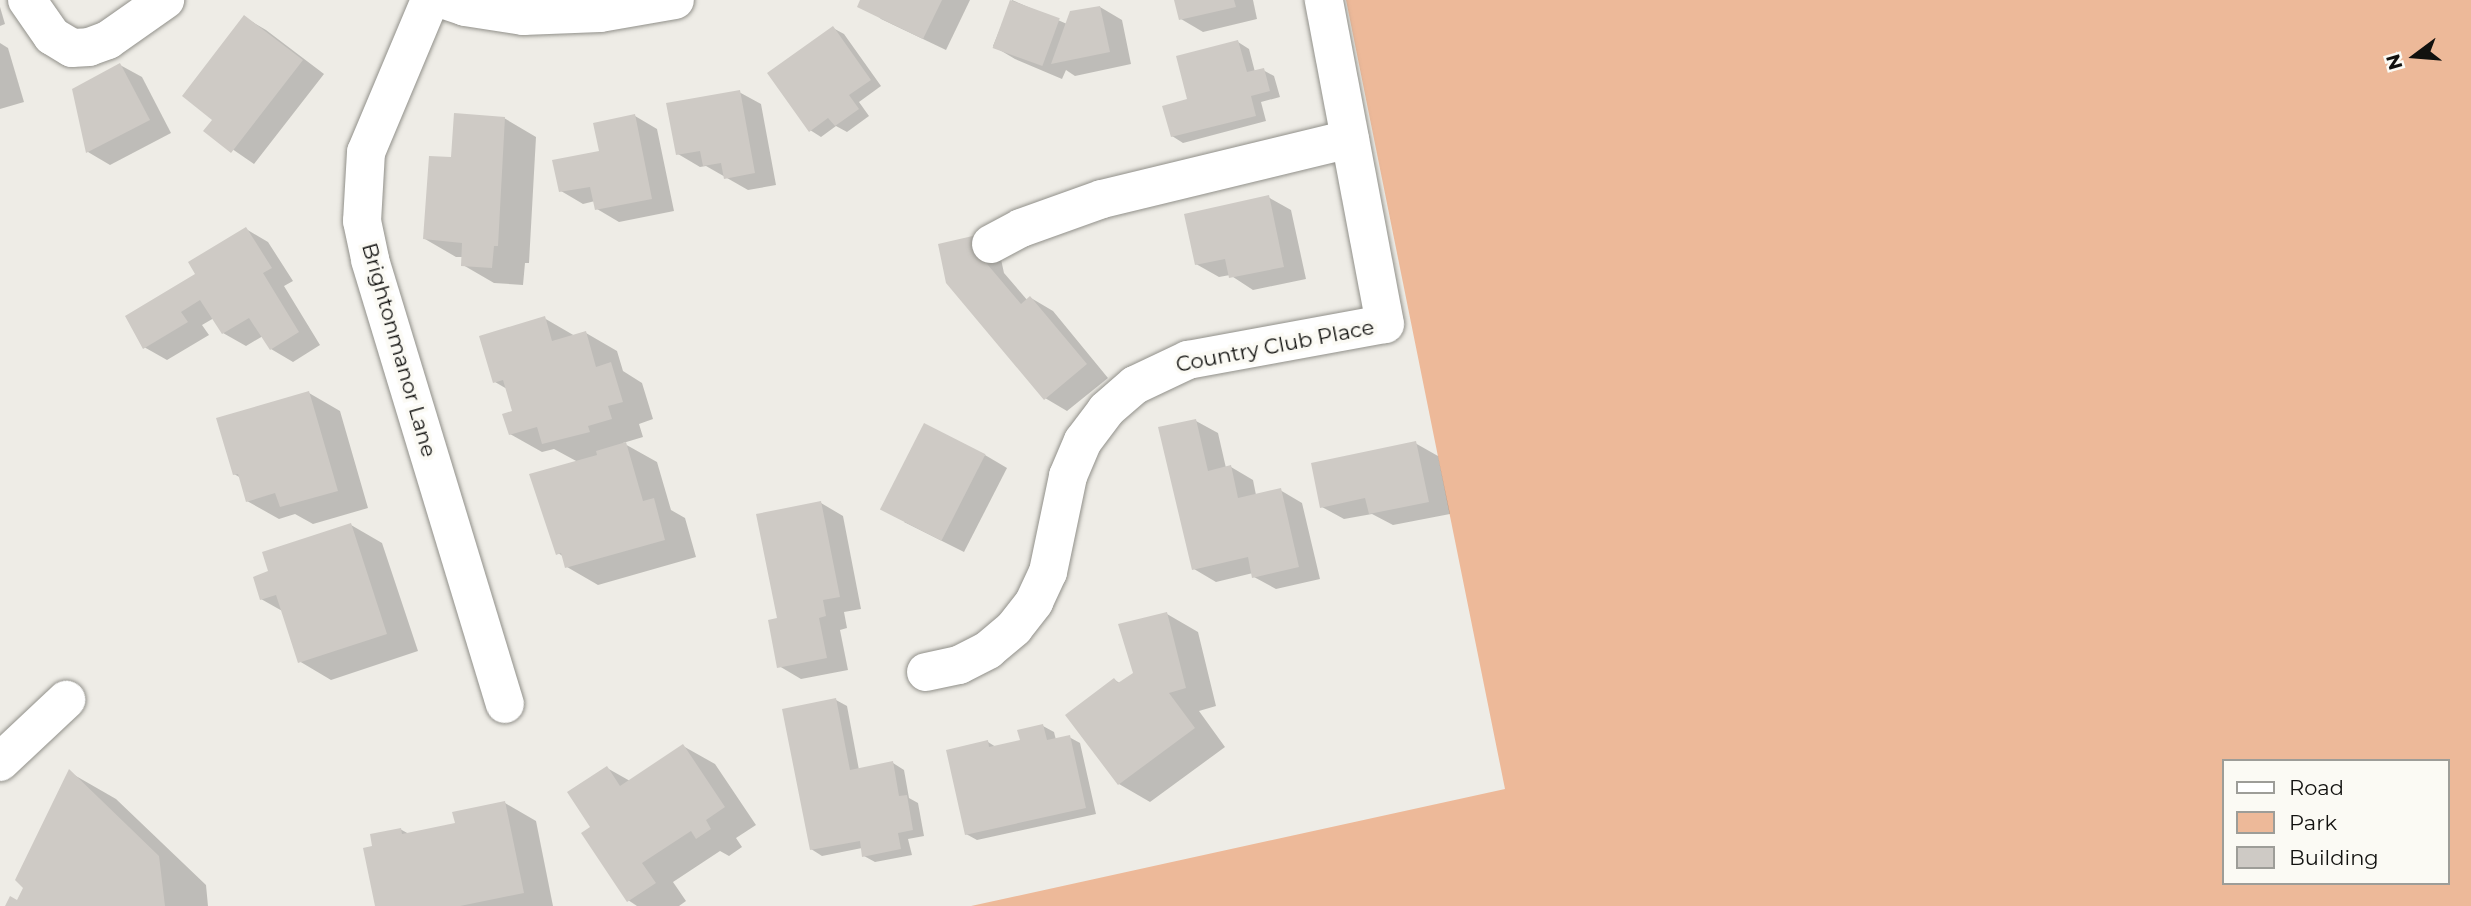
<!DOCTYPE html>
<style>
body{margin:0}
#map{position:relative;width:2471px;height:906px;overflow:hidden;background:#eeece6;font-family:Montserrat,sans-serif}
div>[style]{position:absolute}
.green>*{inset:0;background:#edb999}
.shadow>*{inset:0;background:#0003}
.building>*{inset:0;background:#cecac5;transform-origin:0 0}
.roads{filter:drop-shadow(0 0 2px #91908a) drop-shadow(0 0 2px #91908a)}
.minor>*{height:38px;margin:-19px;padding:0 19px;transform-origin:19px;border-radius:19px;background:#fff}
span{translate:-50% -50%;white-space:nowrap;text-align:center;line-height:1.15;-webkit-text-stroke:7px #fbfaf4;paint-order:stroke}
.street-label{font-size:21px;color:#11110f}
.legend{position:absolute;left:2222px;top:759px;width:228px;height:126px;box-sizing:border-box;background:#fbfaf4;border:2px solid #9d9d98;margin:0;padding:9px 12px;list-style:none;font-size:21px;color:#11110f}
.legend li{display:flex;align-items:center;gap:14px;height:35px}
.legend b{width:35px;border:2px solid #9d9d98}
.north{position:absolute;left:2380px;top:21px;width:70px;height:70px;-webkit-text-stroke:5px #fbfaf4;paint-order:stroke;rotate:254deg;font-size:19px;font-weight:700;line-height:28px;text-align:center;color:#11110f}
.north::after{content:'';display:block;margin:auto;width:24px;height:32px;background:#11110f;clip-path:polygon(50% 0,100% 100%,50% 72%,0 100%)}
</style>
<div id="map">
<div class="green">
<div style="clip-path:polygon(evenodd,1346px 0,2471px 0,2471px 906px,971px 906px,1505px 789px,1346px 0,2224px 761px,2448px 761px,2448px 883px,2224px 883px,2224px 761px)"></div>
</div>
<div class="shadow">
<div style="clip-path:polygon(862px 0,970px 0,946px 50px,881px 19px)"></div>
<div style="clip-path:polygon(1012px 0,1067px 24px,1100px 7px,1122px 20px,1131px 64px,1075px 76px,1066px 70px,1062px 79px,1015px 59px,993px 46px)"></div>
<div style="clip-path:polygon(1176px 0,1253px 0,1257px 19px,1203px 32px,1181px 19px)"></div>
<div style="clip-path:polygon(0 7px,5px 24px,0 26px)"></div>
<div style="clip-path:polygon(244px 17px,266px 30px,324px 74px,254px 164px,206px 131px,215px 119px)"></div>
<div style="clip-path:polygon(833px 28px,844px 34px,881px 86px,859px 102px,869px 116px,847px 132px,836px 126px,821px 137px,810px 130px)"></div>
<div style="clip-path:polygon(1238px 42px,1249px 49px,1255px 72px,1263px 70px,1274px 76px,1280px 97px,1261px 102px,1266px 121px,1183px 143px,1172px 136px,1189px 101px)"></div>
<div style="clip-path:polygon(0 43px,8px 48px,24px 102px,0 109px)"></div>
<div style="clip-path:polygon(120px 65px,142px 77px,171px 133px,110px 165px,88px 152px,74px 90px)"></div>
<div style="clip-path:polygon(739px 92px,761px 104px,776px 185px,748px 190px,706px 166px,700px 167px,678px 154px)"></div>
<div style="clip-path:polygon(635px 116px,657px 129px,674px 211px,619px 222px,597px 209px,595px 201px,583px 204px,561px 191px)"></div>
<div style="clip-path:polygon(504px 118px,536px 137px,529px 263px,525px 263px,523px 285px,494px 283px,463px 265px,463px 257px,456px 257px,425px 239px,452px 159px)"></div>
<div style="clip-path:polygon(1268px 197px,1291px 210px,1306px 279px,1253px 290px,1230px 275px,1219px 277px,1196px 264px)"></div>
<div style="clip-path:polygon(246px 229px,268px 242px,293px 281px,284px 286px,320px 345px,293px 362px,271px 349px,263px 336px,246px 346px,223px 333px,214px 318px,202px 325px,209px 335px,167px 360px,144px 347px,198px 274px)"></div>
<div style="clip-path:polygon(999px 250px,1004px 273px,1028px 301px,1031px 298px,1053px 311px,1108px 378px,1067px 411px,1045px 398px,948px 282px)"></div>
<div style="clip-path:polygon(544px 318px,575px 336px,586px 333px,617px 351px,623px 371px,642px 383px,653px 419px,639px 424px,643px 437px,623px 443px,657px 462px,671px 510px,685px 518px,696px 557px,598px 585px,567px 567px,564px 557px,558px 553px,578px 462px,554px 449px,542px 452px,510px 434px,514px 412px,507px 389px,495px 382px)"></div>
<div style="clip-path:polygon(309px 393px,340px 411px,368px 508px,313px 524px,295px 514px,279px 519px,247px 501px,241px 478px,234px 474px)"></div>
<div style="clip-path:polygon(1196px 421px,1218px 433px,1226px 468px,1231px 467px,1253px 480px,1256px 495px,1280px 490px,1302px 503px,1320px 579px,1276px 589px,1254px 577px,1253px 573px,1216px 582px,1194px 569px)"></div>
<div style="clip-path:polygon(1415px 443px,1438px 456px,1450px 514px,1393px 525px,1372px 514px,1344px 519px,1322px 507px)"></div>
<div style="clip-path:polygon(985px 455px,1007px 468px,964px 552px,904px 522px)"></div>
<div style="clip-path:polygon(821px 503px,843px 516px,861px 609px,844px 612px,847px 628px,840px 630px,848px 670px,801px 679px,779px 666px,779px 619px)"></div>
<div style="clip-path:polygon(351px 525px,382px 543px,418px 651px,331px 680px,299px 661px,284px 612px,261px 599px,270px 572px)"></div>
<div style="clip-path:polygon(1167px 614px,1198px 632px,1216px 706px,1199px 711px,1225px 747px,1150px 802px,1119px 784px,1115px 680px,1121px 684px,1135px 673px)"></div>
<div style="clip-path:polygon(836px 700px,847px 706px,859px 770px,893px 763px,904px 770px,909px 798px,918px 803px,924px 836px,908px 839px,912px 855px,875px 862px,864px 856px,862px 848px,822px 856px,811px 849px)"></div>
<div style="clip-path:polygon(1043px 726px,1054px 732px,1056px 740px,1069px 737px,1080px 743px,1096px 814px,977px 840px,966px 834px,988px 742px,996px 747px,1022px 741px)"></div>
<div style="clip-path:polygon(683px 746px,715px 764px,756px 825px,736px 838px,742px 847px,729px 856px,720px 851px,673px 882px,686px 901px,679px 906px,637px 906px,628px 900px,593px 827px,607px 768px,630px 781px)"></div>
<div style="clip-path:polygon(69px 772px,116px 799px,206px 885px,208px 906px,7px 906px,18px 903px)"></div>
<div style="clip-path:polygon(505px 803px,536px 821px,553px 906px,377px 906px,400px 829px,409px 834px,457px 824px)"></div>
</div>
<div class="building">
<div style="clip-path:polygon(860px 0,942px 0,923px 39px,857px 7px)"></div>
<div style="left:1010px;top:0;width:53px;height:51px;rotate:20deg"></div>
<div style="clip-path:polygon(1174px 0,1234px 0,1236px 7px,1179px 20px)"></div>
<div style="clip-path:polygon(1100px 6px,1110px 52px,1051px 64px,1070px 11px)"></div>
<div style="clip-path:polygon(244px 15px,303px 60px,231px 153px,203px 131px,212px 120px,182px 96px)"></div>
<div style="clip-path:polygon(833px 26px,871px 80px,849px 95px,859px 109px,835px 126px,828px 118px,809px 132px,767px 73px)"></div>
<div style="clip-path:polygon(1238px 40px,1247px 72px,1264px 68px,1270px 91px,1251px 96px,1256px 116px,1171px 137px,1162px 106px,1187px 99px,1176px 56px)"></div>
<div style="clip-path:polygon(120px 63px,150px 120px,86px 153px,72px 89px)"></div>
<div style="clip-path:polygon(740px 90px,755px 173px,724px 179px,721px 163px,703px 166px,700px 151px,676px 155px,666px 103px)"></div>
<div style="clip-path:polygon(454px 113px,505px 117px,498px 246px,494px 246px,492px 268px,461px 266px,462px 243px,423px 239px,429px 156px,451px 157px)"></div>
<div style="clip-path:polygon(635px 114px,652px 199px,595px 210px,590px 187px,559px 192px,552px 160px,599px 151px,593px 123px)"></div>
<div style="clip-path:polygon(1269px 195px,1284px 267px,1229px 278px,1225px 259px,1195px 265px,1184px 214px)"></div>
<div style="clip-path:polygon(246px 227px,272px 268px,263px 273px,299px 332px,270px 350px,249px 318px,222px 334px,200px 300px,181px 312px,188px 322px,143px 349px,125px 316px,195px 274px,188px 262px)"></div>
<div style="clip-path:polygon(977px 235px,982px 258px,1021px 304px,1030px 296px,1087px 364px,1044px 400px,946px 283px,938px 244px)"></div>
<div style="clip-path:polygon(545px 316px,552px 341px,586px 331px,596px 367px,611px 362px,623px 402px,608px 406px,612px 419px,588px 426px,590px 432px,542px 444px,537px 427px,509px 435px,502px 414px,512px 411px,503px 380px,493px 383px,479px 336px)"></div>
<div style="clip-path:polygon(309px 391px,338px 491px,280px 507px,275px 493px,246px 502px,238px 474px,233px 475px,216px 418px)"></div>
<div style="clip-path:polygon(1196px 419px,1208px 471px,1231px 465px,1238px 498px,1281px 488px,1299px 567px,1252px 578px,1248px 557px,1192px 570px,1158px 427px)"></div>
<div style="left:924px;top:423px;width:69px;height:97px;rotate:27deg"></div>
<div style="clip-path:polygon(1416px 441px,1429px 502px,1369px 514px,1365px 498px,1320px 508px,1311px 463px)"></div>
<div style="clip-path:polygon(626px 442px,643px 501px,654px 498px,665px 540px,565px 568px,561px 553px,556px 555px,529px 474px,597px 455px,596px 451px)"></div>
<div style="clip-path:polygon(821px 501px,840px 597px,823px 600px,826px 616px,819px 618px,827px 658px,777px 668px,768px 620px,777px 618px,756px 514px)"></div>
<div style="clip-path:polygon(351px 523px,387px 634px,298px 663px,276px 595px,260px 600px,253px 577px,268px 571px,262px 552px)"></div>
<div style="clip-path:polygon(1167px 612px,1186px 688px,1169px 693px,1195px 728px,1118px 785px,1065px 715px,1114px 678px,1118px 683px,1133px 673px,1118px 624px)"></div>
<div style="clip-path:polygon(836px 698px,850px 770px,893px 761px,899px 796px,907px 795px,913px 830px,898px 833px,901px 849px,862px 857px,860px 841px,810px 850px,782px 709px)"></div>
<div style="clip-path:polygon(1043px 724px,1047px 740px,1070px 735px,1086px 808px,965px 835px,946px 750px,988px 740px,989px 747px,1020px 740px,1017px 730px)"></div>
<div style="clip-path:polygon(683px 744px,725px 807px,706px 820px,711px 829px,696px 839px,691px 831px,642px 863px,656px 883px,627px 902px,581px 833px,590px 827px,567px 792px,607px 766px,620px 786px)"></div>
<div style="clip-path:polygon(69px 769px,159px 856px,165px 906px,5px 906px,10px 896px,17px 900px,23px 888px,15px 880px)"></div>
<div style="clip-path:polygon(505px 801px,524px 893px,460px 906px,375px 906px,363px 848px,372px 846px,370px 834px,401px 828px,402px 834px,455px 823px,452px 812px)"></div>
</div>
<div class="roads">
<div class="minor">
<div style="left:27px;top:0;width:44px;rotate:55.2deg"></div>
<div style="left:52px;top:36px;width:23px;rotate:31deg"></div>
<div style="left:72px;top:48px;width:17px;rotate:-3deg"></div>
<div style="left:89px;top:47px;width:20px;rotate:-20deg"></div>
<div style="left:108px;top:40px;width:70px;rotate:-35.1deg"></div>
<div style="left:430px;top:0;width:165px;rotate:112.8deg"></div>
<div style="left:366px;top:152px;width:69px;rotate:93.3deg"></div>
<div style="left:362px;top:221px;width:40px;rotate:78deg"></div>
<div style="left:370px;top:260px;width:464px;rotate:73.1deg"></div>
<div style="left:445px;top:0;width:21px;rotate:19deg"></div>
<div style="left:465px;top:7px;width:59px;rotate:8.8deg"></div>
<div style="left:523px;top:16px;width:77px;rotate:-2.2deg"></div>
<div style="left:600px;top:13px;width:76px;rotate:-9.8deg"></div>
<div style="left:991px;top:244px;width:34px;rotate:-28deg"></div>
<div style="left:1021px;top:228px;width:86px;rotate:-19.7deg"></div>
<div style="left:1102px;top:199px;width:255px;rotate:-13.6deg"></div>
<div style="left:926px;top:672px;width:34px;rotate:-12deg"></div>
<div style="left:959px;top:665px;width:33px;rotate:-27deg"></div>
<div style="left:988px;top:650px;width:34px;rotate:-40deg"></div>
<div style="left:1014px;top:628px;width:33px;rotate:-52deg"></div>
<div style="left:1034px;top:602px;width:33px;rotate:-65deg"></div>
<div style="left:1048px;top:572px;width:98px;rotate:-78.2deg"></div>
<div style="left:1068px;top:476px;width:38px;rotate:-67deg"></div>
<div style="left:1083px;top:441px;width:39px;rotate:-53deg"></div>
<div style="left:1106px;top:410px;width:38px;rotate:-41deg"></div>
<div style="left:1135px;top:385px;width:59px;rotate:-25.3deg"></div>
<div style="left:1188px;top:360px;width:200px;rotate:-10.4deg"></div>
<div style="left:1385px;top:324px;width:330px;rotate:-100.7deg"></div>
<div style="left:0;top:762px;width:91px;rotate:-43.2deg"></div>
</div>
</div>
<div class="street-label">
<span style="left:1275px;top:346px;rotate:-11deg">Country Club Place</span>
<span style="left:399px;top:350px;rotate:74deg">Brightonmanor Lane</span>
</div>
<ul class="legend">
<li><b style="height:9px;background:#fff"></b>Road</li>
<li><b style="height:19px;background:#edb999"></b>Park</li>
<li><b style="height:19px;background:#cecac5"></b>Building</li>
</ul>
<div class="north">N</div>
</div>
